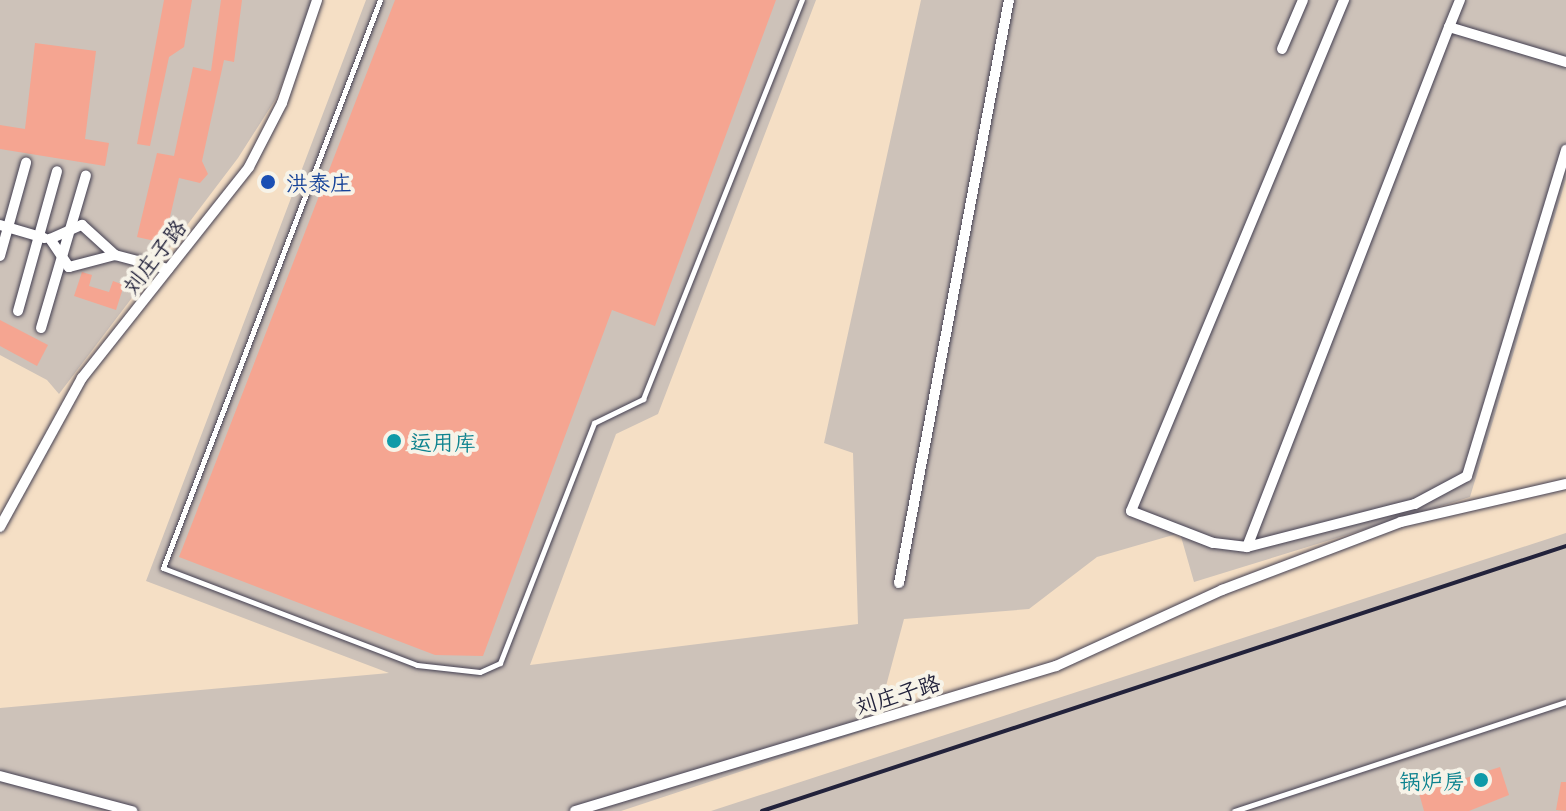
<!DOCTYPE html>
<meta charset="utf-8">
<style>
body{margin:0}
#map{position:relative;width:1566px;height:811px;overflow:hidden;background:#f5dfc5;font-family:"Playpen Sans","LXGW WenKai TC",sans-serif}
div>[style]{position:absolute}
.industrial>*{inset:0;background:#cdc2b9}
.building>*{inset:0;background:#f5a591}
.roads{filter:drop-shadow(0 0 2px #423e50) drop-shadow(0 0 2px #423e50)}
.lane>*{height:5px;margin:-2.5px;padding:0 2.5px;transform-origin:2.5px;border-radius:2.5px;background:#fff}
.street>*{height:10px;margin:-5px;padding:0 5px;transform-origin:5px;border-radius:5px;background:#fff}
.rail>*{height:4px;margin:-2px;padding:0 2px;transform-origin:2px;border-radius:2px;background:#22223b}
.dots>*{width:22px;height:22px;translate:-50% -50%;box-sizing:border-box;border:4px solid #f7f3e8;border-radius:50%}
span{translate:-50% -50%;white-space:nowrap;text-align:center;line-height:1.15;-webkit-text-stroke:8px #f7f3e8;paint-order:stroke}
.transit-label{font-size:22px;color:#164399}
.left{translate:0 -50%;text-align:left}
.street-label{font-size:22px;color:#22223b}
.culture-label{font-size:22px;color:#0d838f}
.right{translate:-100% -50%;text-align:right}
</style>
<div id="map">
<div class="industrial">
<div style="clip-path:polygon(0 0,318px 0,275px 100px,238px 158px,59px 394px,47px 380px,0 355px)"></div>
<div style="clip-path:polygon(366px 0,816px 0,658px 414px,616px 434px,530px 665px,858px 624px,853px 453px,824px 443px,921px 0,1566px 0,1566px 179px,1470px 497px,1194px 582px,1180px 533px,1097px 557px,1029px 609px,904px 619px,875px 727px,621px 811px,0 811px,0 708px,389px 673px,146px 581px)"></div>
<div style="clip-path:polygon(1566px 533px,1566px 699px,1238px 811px,711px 811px)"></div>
<div style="clip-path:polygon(1566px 702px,1566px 811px,1244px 811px,1511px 720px)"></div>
</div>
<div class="building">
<div style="clip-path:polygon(164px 0,192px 0,184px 47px,169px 57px,150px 146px,137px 144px)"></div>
<div style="clip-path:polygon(221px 0,242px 0,234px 62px,224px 60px,202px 161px,208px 174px,200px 183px,179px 178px,164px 243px,137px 237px,157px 153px,174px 156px,193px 67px,211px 71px)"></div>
<div style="clip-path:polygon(395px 0,776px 0,655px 326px,612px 310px,483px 656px,435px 655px,179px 557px)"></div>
<div style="clip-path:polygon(35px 43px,96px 51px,85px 139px,109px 143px,105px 166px,0 149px,0 125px,25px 129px)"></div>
<div style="clip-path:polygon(82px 272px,92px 275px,89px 286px,109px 292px,113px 281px,124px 285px,116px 310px,74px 296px)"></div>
<div style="clip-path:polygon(0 320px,48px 345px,37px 366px,0 346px)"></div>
<div style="clip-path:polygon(1500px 767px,1509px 795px,1469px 811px,1424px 811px,1419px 793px)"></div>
<div style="clip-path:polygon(1561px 782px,1566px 782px,1566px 811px,1556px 810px)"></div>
</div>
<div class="roads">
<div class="lane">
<div style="left:380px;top:0;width:608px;rotate:110.91deg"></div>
<div style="left:163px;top:568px;width:272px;rotate:20.9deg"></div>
<div style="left:417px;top:665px;width:63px;rotate:6.3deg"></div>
<div style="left:480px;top:672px;width:22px;rotate:-24deg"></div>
<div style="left:500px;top:663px;width:258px;rotate:-68.6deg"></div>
<div style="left:594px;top:423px;width:55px;rotate:-26.1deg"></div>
<div style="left:643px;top:399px;width:430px;rotate:-68.3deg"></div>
<div style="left:1234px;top:811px;width:349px;rotate:-18.2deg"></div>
</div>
<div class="street">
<div style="left:1460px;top:0;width:29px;rotate:112deg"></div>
<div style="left:1449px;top:27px;width:122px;rotate:16.7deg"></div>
<div style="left:1449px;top:27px;width:558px;rotate:111.23deg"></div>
<div style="left:1247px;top:547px;width:173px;rotate:-14.4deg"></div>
<div style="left:1415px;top:504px;width:59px;rotate:-28.3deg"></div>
<div style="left:1467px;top:476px;width:341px;rotate:-73.1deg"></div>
<div style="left:1282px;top:49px;width:53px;rotate:-66.8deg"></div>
<div style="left:0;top:225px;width:46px;rotate:16.5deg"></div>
<div style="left:115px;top:255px;width:48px;rotate:165.4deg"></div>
<div style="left:69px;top:267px;width:34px;rotate:-124deg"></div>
<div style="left:50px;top:239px;width:35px;rotate:-24deg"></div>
<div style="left:82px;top:225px;width:45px;rotate:42.3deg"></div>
<div style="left:115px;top:255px;width:55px;rotate:14.8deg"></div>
<div style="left:0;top:256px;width:97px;rotate:-74.4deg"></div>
<div style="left:18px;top:311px;width:145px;rotate:-74.4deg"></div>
<div style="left:41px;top:328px;width:159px;rotate:-73.6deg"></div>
<div style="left:0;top:527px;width:170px;rotate:-61.2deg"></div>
<div style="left:82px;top:378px;width:269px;rotate:-51.6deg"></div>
<div style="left:249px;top:167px;width:72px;rotate:-62.7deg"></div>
<div style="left:282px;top:103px;width:109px;rotate:-71.2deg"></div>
<div style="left:1247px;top:547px;width:34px;rotate:-173deg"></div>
<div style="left:1213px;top:543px;width:88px;rotate:-158.7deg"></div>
<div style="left:1131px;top:511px;width:554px;rotate:-67.37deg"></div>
<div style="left:899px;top:583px;width:593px;rotate:-79.32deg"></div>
<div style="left:0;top:776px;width:137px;rotate:14.9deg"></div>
<div style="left:575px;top:811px;width:502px;rotate:-16.78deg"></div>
<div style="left:1056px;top:666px;width:183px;rotate:-24.6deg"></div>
<div style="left:1222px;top:590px;width:191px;rotate:-20.8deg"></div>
<div style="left:1401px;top:522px;width:169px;rotate:-13deg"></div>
</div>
</div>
<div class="rail">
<div style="left:762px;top:811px;width:847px;rotate:-18.24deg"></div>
</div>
<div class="dots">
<div style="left:268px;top:182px;background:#1a4fb4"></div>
<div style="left:394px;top:441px;background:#0f9aa8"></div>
<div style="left:1481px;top:780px;background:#0f9aa8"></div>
</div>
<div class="transit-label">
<span class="left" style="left:286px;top:182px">洪泰庄</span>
</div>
<div class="street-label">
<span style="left:153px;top:256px;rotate:-52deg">刘庄子路</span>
<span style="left:897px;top:693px;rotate:-17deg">刘庄子路</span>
</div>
<div class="culture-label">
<span class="left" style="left:410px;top:441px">运用库</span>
<span class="right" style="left:1465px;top:780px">锅炉房</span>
</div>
</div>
